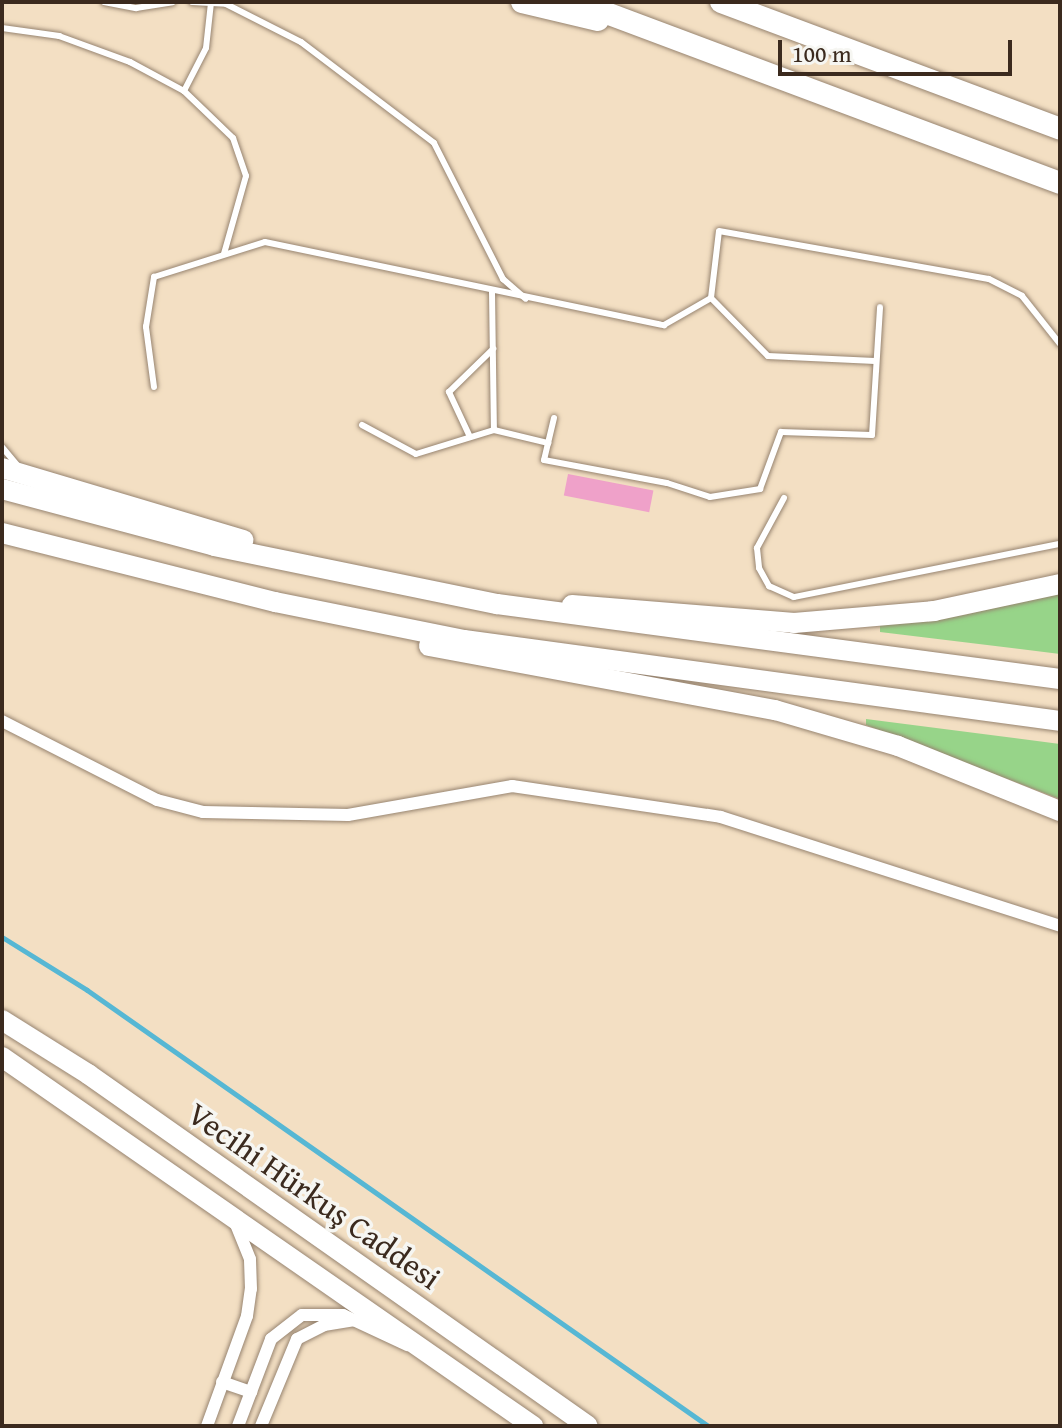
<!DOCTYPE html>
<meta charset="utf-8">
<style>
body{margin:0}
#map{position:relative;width:1062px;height:1428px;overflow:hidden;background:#f3dfc3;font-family:"Gentium Book Plus",serif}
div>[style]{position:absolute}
.green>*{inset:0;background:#97d489}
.stream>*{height:5px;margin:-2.5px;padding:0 2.5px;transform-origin:2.5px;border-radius:2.5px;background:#56b7d4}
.building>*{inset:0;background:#efa1c9;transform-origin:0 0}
.roads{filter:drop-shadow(0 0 2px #978470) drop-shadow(0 0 2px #978470)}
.service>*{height:6px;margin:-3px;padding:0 3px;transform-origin:3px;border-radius:3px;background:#fff}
.minor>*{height:12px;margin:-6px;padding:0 6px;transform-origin:6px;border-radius:6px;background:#fff}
.primary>*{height:20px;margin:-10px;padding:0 10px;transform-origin:10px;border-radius:10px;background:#fff}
.trunk>*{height:20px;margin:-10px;padding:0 10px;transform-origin:10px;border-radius:10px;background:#fff}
.motorway>*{height:22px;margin:-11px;padding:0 11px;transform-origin:11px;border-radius:11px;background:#fff}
span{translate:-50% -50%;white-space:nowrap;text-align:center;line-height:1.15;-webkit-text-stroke:7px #f6f6f2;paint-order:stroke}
.street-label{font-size:32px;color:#3b2a1e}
.frame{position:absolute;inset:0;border:4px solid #3b2a1e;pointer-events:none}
.scale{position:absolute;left:778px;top:40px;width:234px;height:36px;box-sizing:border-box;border:4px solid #3b2a1e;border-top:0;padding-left:10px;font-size:24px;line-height:28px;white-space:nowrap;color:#3b2a1e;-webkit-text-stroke:6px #f6f6f2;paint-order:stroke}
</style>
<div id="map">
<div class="green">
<div style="clip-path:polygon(1060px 592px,1060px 654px,880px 632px,880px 625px,964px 615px)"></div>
<div style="clip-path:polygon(866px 719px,1060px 744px,1060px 799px,866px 725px)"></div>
</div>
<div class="stream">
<div style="left:2px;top:937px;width:100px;rotate:31.9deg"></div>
<div style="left:87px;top:990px;width:759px;rotate:35.07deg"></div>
</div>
<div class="building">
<div style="left:568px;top:474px;width:87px;height:22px;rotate:11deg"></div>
</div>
<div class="roads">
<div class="service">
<div style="left:104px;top:2px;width:33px;rotate:11deg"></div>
<div style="left:136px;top:8px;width:37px;rotate:-9deg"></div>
<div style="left:192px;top:2px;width:34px;rotate:3deg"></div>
<div style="left:226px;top:4px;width:84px;rotate:26.9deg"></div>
<div style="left:301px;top:42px;width:167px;rotate:37.2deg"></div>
<div style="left:434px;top:143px;width:153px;rotate:63.1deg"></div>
<div style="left:503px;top:279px;width:30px;rotate:41deg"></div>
<div style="left:2px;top:28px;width:58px;rotate:8deg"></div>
<div style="left:59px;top:36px;width:76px;rotate:20.1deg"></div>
<div style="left:130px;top:62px;width:61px;rotate:28.2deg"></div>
<div style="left:184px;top:91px;width:68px;rotate:43.8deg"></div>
<div style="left:233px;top:138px;width:40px;rotate:71.1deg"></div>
<div style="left:246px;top:176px;width:81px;rotate:105.8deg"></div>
<div style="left:184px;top:91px;width:48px;rotate:-62.9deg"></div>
<div style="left:206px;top:48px;width:45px;rotate:-83.7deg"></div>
<div style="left:492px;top:292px;width:138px;rotate:89.2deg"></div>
<div style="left:711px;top:298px;width:81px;rotate:45.5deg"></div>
<div style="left:768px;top:356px;width:107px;rotate:2.7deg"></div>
<div style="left:154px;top:387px;width:61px;rotate:-97.6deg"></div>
<div style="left:146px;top:327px;width:51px;rotate:-80.9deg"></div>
<div style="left:154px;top:277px;width:116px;rotate:-17.5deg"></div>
<div style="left:265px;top:242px;width:408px;rotate:11.8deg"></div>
<div style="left:664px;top:325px;width:54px;rotate:-29.9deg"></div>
<div style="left:711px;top:298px;width:67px;rotate:-83.2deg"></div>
<div style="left:719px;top:231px;width:274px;rotate:10.1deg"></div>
<div style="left:989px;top:279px;width:37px;rotate:27deg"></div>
<div style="left:1022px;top:296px;width:61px;rotate:51.6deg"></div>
<div style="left:554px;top:418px;width:43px;rotate:103.4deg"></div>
<div style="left:544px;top:460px;width:125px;rotate:10.6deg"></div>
<div style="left:667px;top:483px;width:45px;rotate:18deg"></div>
<div style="left:710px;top:497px;width:51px;rotate:-9.1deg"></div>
<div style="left:760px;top:489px;width:61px;rotate:-69.8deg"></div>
<div style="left:781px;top:432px;width:91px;rotate:1.9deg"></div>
<div style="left:872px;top:435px;width:128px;rotate:-86.4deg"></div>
<div style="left:362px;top:425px;width:61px;rotate:28.2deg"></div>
<div style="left:416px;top:454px;width:82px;rotate:-17.1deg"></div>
<div style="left:494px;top:430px;width:56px;rotate:13.5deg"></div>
<div style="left:470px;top:437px;width:50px;rotate:-115deg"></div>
<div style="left:449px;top:392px;width:62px;rotate:-44.3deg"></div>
<div style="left:2px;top:447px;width:25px;rotate:50deg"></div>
<div style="left:784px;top:498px;width:57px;rotate:118.4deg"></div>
<div style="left:757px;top:548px;width:20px;rotate:84deg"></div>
<div style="left:759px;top:568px;width:21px;rotate:61deg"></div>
<div style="left:769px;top:586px;width:27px;rotate:24deg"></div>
<div style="left:794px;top:597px;width:271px;rotate:-11.3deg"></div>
</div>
<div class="minor">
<div style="left:2px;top:721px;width:174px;rotate:27deg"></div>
<div style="left:157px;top:800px;width:48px;rotate:14.6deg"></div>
<div style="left:203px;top:812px;width:145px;rotate:1.2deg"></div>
<div style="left:348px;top:815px;width:167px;rotate:-10deg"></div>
<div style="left:512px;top:786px;width:211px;rotate:8.4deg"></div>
<div style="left:721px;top:817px;width:356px;rotate:17.8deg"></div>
<div style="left:222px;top:1382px;width:31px;rotate:19deg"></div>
<div style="left:207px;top:1426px;width:117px;rotate:-70deg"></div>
<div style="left:247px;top:1316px;width:27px;rotate:-82deg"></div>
<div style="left:251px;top:1289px;width:30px;rotate:-92deg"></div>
<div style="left:250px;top:1259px;width:40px;rotate:-112deg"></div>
<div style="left:238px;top:1426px;width:93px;rotate:-69.2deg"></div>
<div style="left:271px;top:1339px;width:39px;rotate:-38deg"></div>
<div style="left:302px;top:1315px;width:41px"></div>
<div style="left:343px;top:1315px;width:71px;rotate:25.1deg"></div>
<div style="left:261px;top:1426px;width:94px;rotate:-67.5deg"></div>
<div style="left:297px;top:1339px;width:30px;rotate:-27deg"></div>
<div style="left:324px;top:1325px;width:31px;rotate:-9deg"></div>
</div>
<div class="primary">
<div style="left:2px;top:1020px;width:102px;rotate:32.1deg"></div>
<div style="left:88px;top:1074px;width:611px;rotate:35.15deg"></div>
<div style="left:2px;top:1057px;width:647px;rotate:34.8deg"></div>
</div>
<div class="trunk">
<div style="left:2px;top:468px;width:252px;rotate:16.6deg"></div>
<div style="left:2px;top:489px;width:220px;rotate:15deg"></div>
<div style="left:214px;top:546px;width:289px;rotate:11.6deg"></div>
<div style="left:497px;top:604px;width:568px;rotate:7.59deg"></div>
<div style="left:2px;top:533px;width:282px;rotate:14.2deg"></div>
<div style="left:275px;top:602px;width:193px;rotate:11.4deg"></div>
<div style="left:464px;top:640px;width:601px;rotate:7.74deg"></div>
<div style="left:572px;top:605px;width:223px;rotate:4.6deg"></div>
<div style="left:794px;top:623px;width:141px;rotate:-4.9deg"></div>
<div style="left:934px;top:611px;width:129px;rotate:-12.1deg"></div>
<div style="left:429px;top:646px;width:352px;rotate:10.5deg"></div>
<div style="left:775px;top:710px;width:128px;rotate:16.3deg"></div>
<div style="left:898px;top:746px;width:175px;rotate:21.9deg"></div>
</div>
<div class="motorway">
<div style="left:522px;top:2px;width:78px;rotate:13.3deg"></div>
<div style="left:577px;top:2px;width:516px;rotate:20.54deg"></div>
<div style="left:721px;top:2px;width:362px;rotate:20.5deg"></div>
</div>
</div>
<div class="street-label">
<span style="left:314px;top:1196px;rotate:35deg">Vecihi Hürkuş Caddesi</span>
</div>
<div class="frame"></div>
<div class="scale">100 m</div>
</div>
